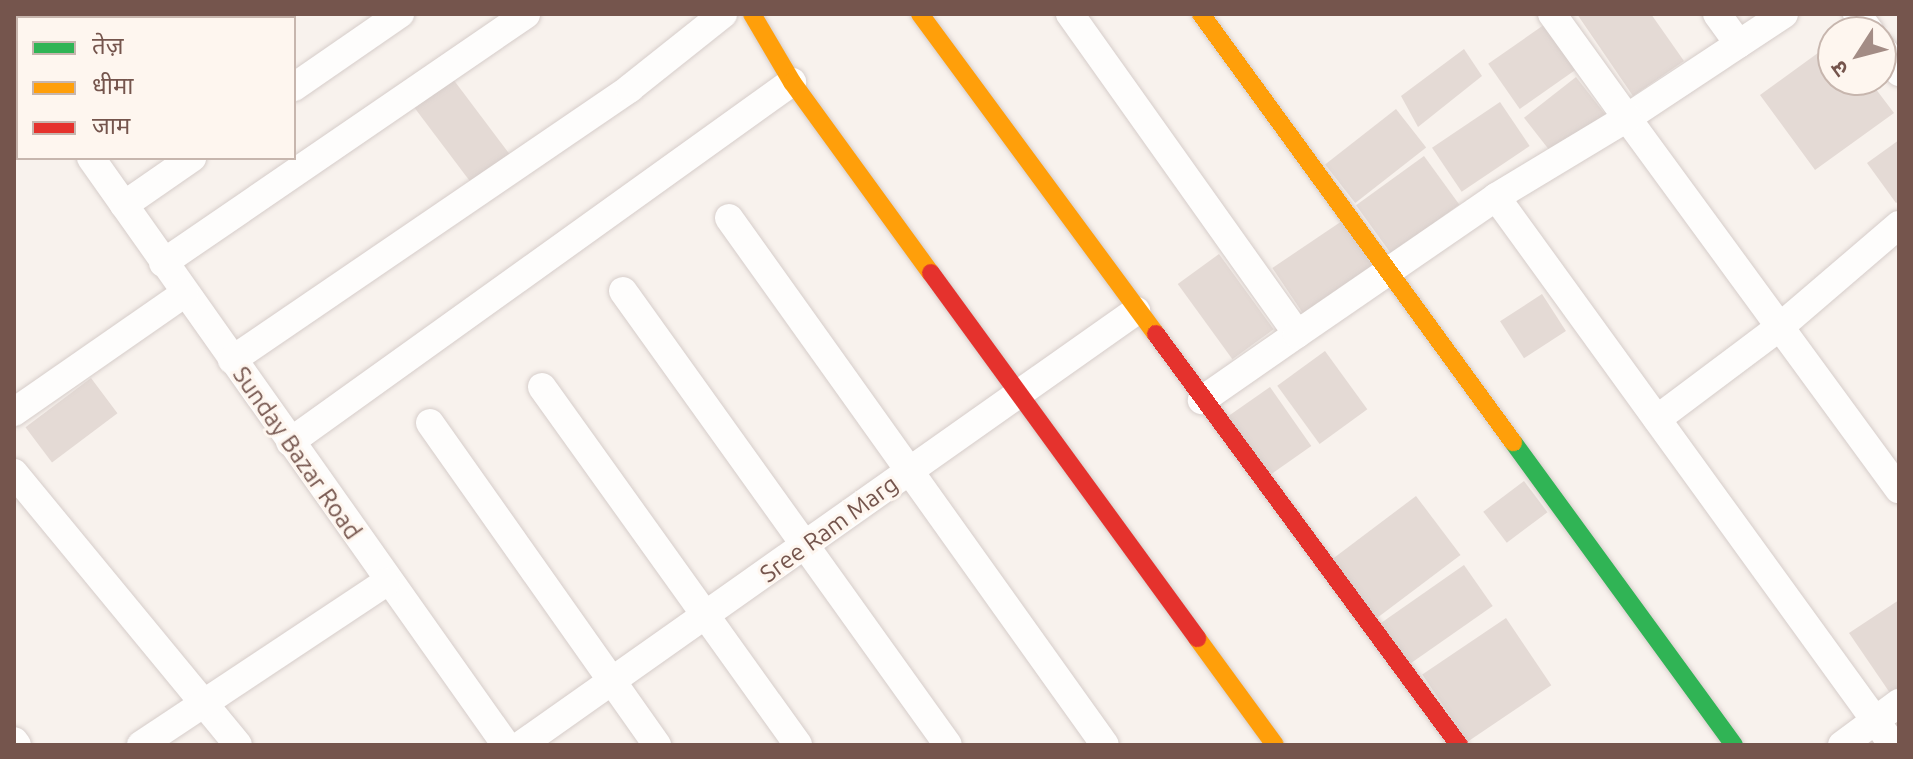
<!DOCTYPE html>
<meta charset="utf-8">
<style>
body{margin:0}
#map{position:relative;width:1913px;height:759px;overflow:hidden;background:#f8f2ed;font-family:Ubuntu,"Noto Sans Devanagari",sans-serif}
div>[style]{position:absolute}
.building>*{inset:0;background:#e4dad5;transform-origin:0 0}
.roads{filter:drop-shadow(0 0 2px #d6cdca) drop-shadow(0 0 2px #d6cdca)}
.street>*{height:28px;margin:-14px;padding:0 14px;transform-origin:14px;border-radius:14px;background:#fefdfc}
.fast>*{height:18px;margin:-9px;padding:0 9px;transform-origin:9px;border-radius:9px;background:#30b455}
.slow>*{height:18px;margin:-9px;padding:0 9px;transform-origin:9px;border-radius:9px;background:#ff9f0a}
.jam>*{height:18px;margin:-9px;padding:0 9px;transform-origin:9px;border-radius:9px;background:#e5322d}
span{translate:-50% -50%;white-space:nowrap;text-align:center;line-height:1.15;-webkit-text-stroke:6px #fef6ef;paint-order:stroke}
.street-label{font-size:24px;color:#75554d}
.frame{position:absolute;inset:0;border:16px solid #75554d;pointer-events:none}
.legend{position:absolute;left:16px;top:16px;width:280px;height:144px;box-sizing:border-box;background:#fef6ef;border:2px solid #c7b6ae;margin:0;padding:10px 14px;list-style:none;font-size:24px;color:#75554d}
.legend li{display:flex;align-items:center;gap:16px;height:40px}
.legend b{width:40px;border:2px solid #c7b6ae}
.north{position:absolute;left:1817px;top:16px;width:80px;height:80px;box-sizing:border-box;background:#fef6ef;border:2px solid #c7b6ae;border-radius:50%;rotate:234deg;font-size:22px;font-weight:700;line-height:32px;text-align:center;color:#75554d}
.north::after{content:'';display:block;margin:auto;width:28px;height:36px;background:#a38c85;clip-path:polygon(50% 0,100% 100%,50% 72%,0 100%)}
</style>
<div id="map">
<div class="building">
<div style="clip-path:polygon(1577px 14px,1651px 14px,1684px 61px,1633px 96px)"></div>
<div style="left:1548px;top:22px;width:55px;height:73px;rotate:55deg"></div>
<div style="clip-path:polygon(1833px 42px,1833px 80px,1869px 80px,1894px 113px,1815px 170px,1760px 95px)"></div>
<div style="clip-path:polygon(1464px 49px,1482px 76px,1418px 127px,1401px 96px)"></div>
<div style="left:1576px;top:77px;width:47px;height:66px;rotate:52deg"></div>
<div style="left:453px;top:79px;width:100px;height:48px;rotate:53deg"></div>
<div style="left:1500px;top:102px;width:53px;height:82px;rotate:56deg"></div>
<div style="left:1396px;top:109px;width:49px;height:90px;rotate:52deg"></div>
<div style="clip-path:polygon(1899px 140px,1899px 201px,1896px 203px,1867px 163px)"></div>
<div style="left:1424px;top:156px;width:60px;height:84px;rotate:54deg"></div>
<div style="left:1342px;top:221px;width:64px;height:84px;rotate:56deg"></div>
<div style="left:1219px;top:254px;width:93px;height:51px;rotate:54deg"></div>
<div style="left:1542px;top:294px;width:44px;height:50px;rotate:57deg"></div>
<div style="left:1325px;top:351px;width:72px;height:59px;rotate:54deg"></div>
<div style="left:91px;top:378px;width:44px;height:82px;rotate:53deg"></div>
<div style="left:1270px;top:387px;width:72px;height:52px;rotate:55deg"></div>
<div style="left:1524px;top:481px;width:39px;height:51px;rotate:53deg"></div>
<div style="left:1416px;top:496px;width:74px;height:110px;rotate:53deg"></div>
<div style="left:1464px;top:565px;width:50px;height:107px;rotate:55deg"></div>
<div style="clip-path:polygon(1899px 600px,1899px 687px,1890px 693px,1849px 633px)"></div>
<div style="left:1506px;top:618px;width:81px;height:101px;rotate:56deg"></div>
</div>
<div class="roads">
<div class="street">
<div style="left:1070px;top:14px;width:392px;rotate:54.6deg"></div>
<div style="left:1297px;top:334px;width:116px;rotate:145.2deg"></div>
<div style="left:1717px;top:14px;width:37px;rotate:54deg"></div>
<div style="left:1784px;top:14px;width:188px;rotate:146.5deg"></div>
<div style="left:1627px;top:118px;width:460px;rotate:53.8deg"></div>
<div style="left:1857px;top:14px;width:22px;rotate:54deg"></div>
<div style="left:47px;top:18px;width:7px;rotate:-34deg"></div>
<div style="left:255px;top:18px;width:7px;rotate:-34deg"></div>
<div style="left:14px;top:44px;width:7px;rotate:56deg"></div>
<div style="left:1881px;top:47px;width:31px;rotate:54deg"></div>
<div style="left:294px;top:87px;width:129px;rotate:-34.6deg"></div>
<div style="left:91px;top:158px;width:719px;rotate:54.74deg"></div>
<div style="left:1496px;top:197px;width:677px;rotate:54.08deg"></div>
<div style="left:124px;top:205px;width:83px;rotate:-34.7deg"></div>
<div style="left:729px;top:218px;width:647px;rotate:54.49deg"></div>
<div style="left:163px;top:263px;width:440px;rotate:-34.4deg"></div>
<div style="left:623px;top:291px;width:558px;rotate:54.4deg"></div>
<div style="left:1297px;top:334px;width:242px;rotate:-34.5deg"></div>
<div style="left:1496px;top:197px;width:153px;rotate:-31.1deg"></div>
<div style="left:1627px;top:118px;width:128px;rotate:-125.8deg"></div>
<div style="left:232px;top:360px;width:482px;rotate:-34.3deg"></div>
<div style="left:630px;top:88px;width:119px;rotate:-38.5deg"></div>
<div style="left:542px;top:387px;width:440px;rotate:54.4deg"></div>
<div style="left:14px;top:412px;width:207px;rotate:-34.8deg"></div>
<div style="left:1657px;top:419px;width:155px;rotate:-36.9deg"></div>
<div style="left:1781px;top:326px;width:155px;rotate:-40.6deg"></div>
<div style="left:430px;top:423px;width:394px;rotate:54.8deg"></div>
<div style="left:290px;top:442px;width:618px;rotate:-35.65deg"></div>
<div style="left:14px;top:473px;width:352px;rotate:50.5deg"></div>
<div style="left:14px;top:741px;width:5px;rotate:53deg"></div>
<div style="left:141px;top:745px;width:294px;rotate:-33.6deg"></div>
<div style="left:521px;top:745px;width:753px;rotate:-35.21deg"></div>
<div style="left:1842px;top:745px;width:71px;rotate:-36.4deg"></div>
</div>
<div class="fast">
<div style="left:1513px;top:442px;width:375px;rotate:53.9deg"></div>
</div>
<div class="slow">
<div style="left:752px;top:14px;width:79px;rotate:59.5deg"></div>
<div style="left:792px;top:82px;width:236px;rotate:54deg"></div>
<div style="left:920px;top:14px;width:398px;rotate:53.6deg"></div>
<div style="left:1201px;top:14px;width:530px;rotate:53.91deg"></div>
<div style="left:1197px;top:638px;width:132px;rotate:53.9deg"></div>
</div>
<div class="jam">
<div style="left:931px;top:273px;width:452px;rotate:53.9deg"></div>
<div style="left:1156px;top:334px;width:511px;rotate:53.6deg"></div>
</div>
</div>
<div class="street-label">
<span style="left:297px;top:453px;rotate:55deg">Sunday Bazar Road</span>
<span style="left:829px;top:529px;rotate:-36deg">Sree Ram Marg</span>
</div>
<div class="frame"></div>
<ul class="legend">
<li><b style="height:10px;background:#30b455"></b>तेज़</li>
<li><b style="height:10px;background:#ff9f0a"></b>धीमा</li>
<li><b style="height:10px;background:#e5322d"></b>जाम</li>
</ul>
<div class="north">उ</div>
</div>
